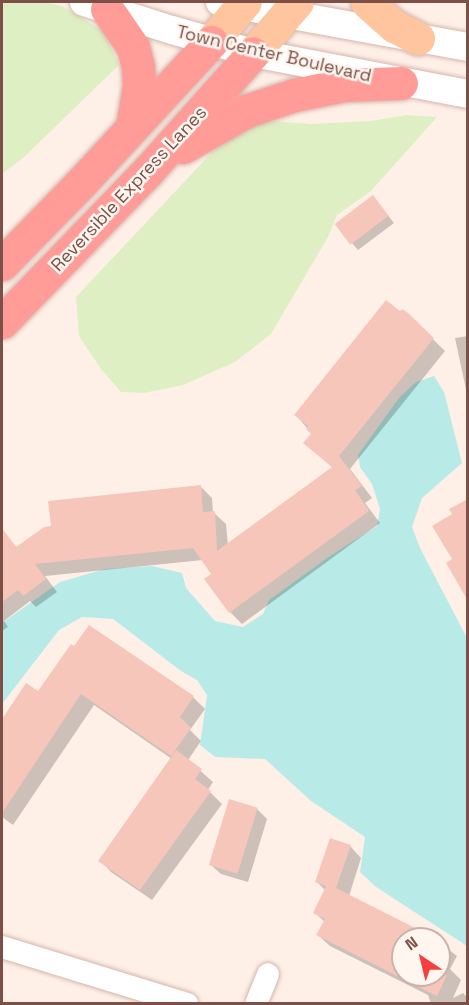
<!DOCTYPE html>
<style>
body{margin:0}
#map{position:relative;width:469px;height:1005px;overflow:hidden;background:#fff0e7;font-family:"Space Grotesk",sans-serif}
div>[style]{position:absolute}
.green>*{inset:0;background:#deefc3}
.water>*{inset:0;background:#b8ebe7}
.shadow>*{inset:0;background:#0003}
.building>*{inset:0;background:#f7c6bb;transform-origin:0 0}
.roads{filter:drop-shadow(0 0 2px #d5b6ae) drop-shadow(0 0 2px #d5b6ae)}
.minor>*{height:22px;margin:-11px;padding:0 11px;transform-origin:11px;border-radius:11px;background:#fff}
.tertiary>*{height:28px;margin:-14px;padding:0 14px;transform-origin:14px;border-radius:14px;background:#fff}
.primary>*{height:33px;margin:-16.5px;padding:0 16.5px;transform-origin:16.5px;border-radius:16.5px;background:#ffc59e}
.motorway>*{height:33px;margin:-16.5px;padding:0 16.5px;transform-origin:16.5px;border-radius:16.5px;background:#ff9c98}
span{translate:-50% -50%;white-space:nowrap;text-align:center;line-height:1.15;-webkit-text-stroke:5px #fff6f0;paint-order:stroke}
.street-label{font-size:18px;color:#7c4f47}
.frame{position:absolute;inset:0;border:3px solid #7c4f47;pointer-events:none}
.north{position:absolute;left:391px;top:927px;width:60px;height:60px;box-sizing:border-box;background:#fff6f0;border:2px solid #cbb3ac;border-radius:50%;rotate:325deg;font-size:16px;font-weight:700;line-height:24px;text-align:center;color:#7c4f47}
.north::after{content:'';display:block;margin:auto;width:21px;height:27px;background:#f6403f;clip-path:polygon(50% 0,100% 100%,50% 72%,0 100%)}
</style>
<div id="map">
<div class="green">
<div style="clip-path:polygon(2px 2px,45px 2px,62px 6px,103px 31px,119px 65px,23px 158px,2px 174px)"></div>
<div style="clip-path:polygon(407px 115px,437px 117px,371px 191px,337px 215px,328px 237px,271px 334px,235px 362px,183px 385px,144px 393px,121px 392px,101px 369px,79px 336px,76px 297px,234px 129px,255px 120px,312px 124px,371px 121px)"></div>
</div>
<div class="water">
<div style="clip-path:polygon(434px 376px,444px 392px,462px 463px,422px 498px,412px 527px,420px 548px,467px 638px,467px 946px,376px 887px,360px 872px,365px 837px,311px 801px,265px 759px,215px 757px,200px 745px,207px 695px,197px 680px,181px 671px,113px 619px,82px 617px,59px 630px,2px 704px,2px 623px,60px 582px,105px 569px,152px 566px,182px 573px,186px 588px,215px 621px,243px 627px,263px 614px,269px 600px,330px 556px,377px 526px,380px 509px,372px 484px,360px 467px,358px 455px,399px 398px,416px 382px)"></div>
</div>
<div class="shadow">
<div style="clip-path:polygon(379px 204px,394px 223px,358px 250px,352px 243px)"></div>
<div style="clip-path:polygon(400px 314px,407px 314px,445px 351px,350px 469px,372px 498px,365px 503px,380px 523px,242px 624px,230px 612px,213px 574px,203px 560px,45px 576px,57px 592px,36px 607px,30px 601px,4px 621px,8px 627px,2px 631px,2px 541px,7px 537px,17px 548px,200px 486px,212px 498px,213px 512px,226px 524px,228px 546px,333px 468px,305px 443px,312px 434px,296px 415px)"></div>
<div style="clip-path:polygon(468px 336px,468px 399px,455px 338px)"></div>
<div style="clip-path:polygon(71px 646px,193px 697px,205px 709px,190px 730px,201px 741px,188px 760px,213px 782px,208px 790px,222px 804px,152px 900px,111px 872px,100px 860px,172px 759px,94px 705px,13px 825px,2px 817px,2px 722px,27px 685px,38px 693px)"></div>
<div style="clip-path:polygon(257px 809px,267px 819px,248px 882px,221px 874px,211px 865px)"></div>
<div style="clip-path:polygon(350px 846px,361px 858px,349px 896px,434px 939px,403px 939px,403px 975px,439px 975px,439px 942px,457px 956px,450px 969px,461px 980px,453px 998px,463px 993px,468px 998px,468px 1004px,431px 1004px,428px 995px,330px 946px,318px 935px,325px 922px,314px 912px,325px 890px,316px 881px)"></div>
</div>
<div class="building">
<div style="left:373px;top:195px;width:26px;height:48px;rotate:53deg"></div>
<div style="clip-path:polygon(386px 300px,400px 311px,402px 309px,408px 313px,434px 338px,339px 456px,362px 486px,355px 490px,369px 511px,229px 613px,204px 579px,211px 574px,193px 548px,35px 564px,46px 579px,23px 596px,18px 590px,2px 602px,2px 528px,16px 547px,44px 527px,51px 526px,48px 501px,201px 485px,203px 512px,215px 511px,217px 551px,332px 467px,303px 443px,311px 434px,306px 429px,308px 426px,294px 415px)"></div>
<div style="clip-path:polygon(468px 499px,468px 601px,446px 563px,452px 559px,432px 526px,452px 514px,449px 509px)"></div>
<div style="clip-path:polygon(89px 625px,194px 696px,180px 717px,191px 728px,171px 756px,81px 694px,2px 813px,2px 719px,26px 683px,38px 691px,71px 644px,74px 646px)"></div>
<div style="clip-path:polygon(176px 750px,202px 769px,195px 779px,211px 791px,140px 890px,98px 861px)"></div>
<div style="left:229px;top:799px;width:30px;height:69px;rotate:17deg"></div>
<div style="clip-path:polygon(330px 838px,351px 845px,336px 888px,437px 939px,403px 939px,403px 975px,447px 975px,437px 996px,316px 935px,325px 919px,313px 913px,326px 886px,315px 882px)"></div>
</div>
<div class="roads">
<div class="minor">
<div style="left:2px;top:947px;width:194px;rotate:17.1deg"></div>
<div style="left:256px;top:1004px;width:32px;rotate:-68deg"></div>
</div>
<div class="tertiary">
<div style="left:84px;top:2px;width:92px;rotate:17.7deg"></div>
<div style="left:172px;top:30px;width:84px;rotate:15.9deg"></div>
<div style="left:253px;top:53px;width:219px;rotate:10.8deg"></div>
<div style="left:220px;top:2px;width:252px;rotate:10.3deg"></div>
</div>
<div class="primary">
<div style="left:367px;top:2px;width:36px;rotate:42deg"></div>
<div style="left:394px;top:26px;width:27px;rotate:27deg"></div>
<div style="left:211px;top:42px;width:52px;rotate:-49.6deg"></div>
<div style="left:253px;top:53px;width:67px;rotate:-49.2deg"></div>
</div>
<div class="motorway">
<div style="left:107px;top:9px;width:46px;rotate:55.6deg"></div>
<div style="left:133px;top:47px;width:21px;rotate:76deg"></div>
<div style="left:138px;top:67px;width:19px;rotate:87deg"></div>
<div style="left:139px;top:86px;width:42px;rotate:99.7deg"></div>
<div style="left:183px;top:147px;width:73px;rotate:-29.7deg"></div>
<div style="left:246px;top:111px;width:51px;rotate:-18.4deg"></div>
<div style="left:294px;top:95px;width:51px;rotate:-11.3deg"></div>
<div style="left:344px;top:85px;width:57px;rotate:-2deg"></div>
<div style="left:2px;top:264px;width:113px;rotate:-45.7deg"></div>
<div style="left:81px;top:183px;width:192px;rotate:-47.3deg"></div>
<div style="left:2px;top:322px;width:209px;rotate:-46deg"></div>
<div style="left:147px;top:172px;width:159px;rotate:-48.3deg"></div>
</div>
</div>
<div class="street-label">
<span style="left:274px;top:54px;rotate:13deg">Town Center Boulevard</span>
<span style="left:129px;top:189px;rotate:-47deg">Reversible Express Lanes</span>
</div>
<div class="frame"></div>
<div class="north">N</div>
</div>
